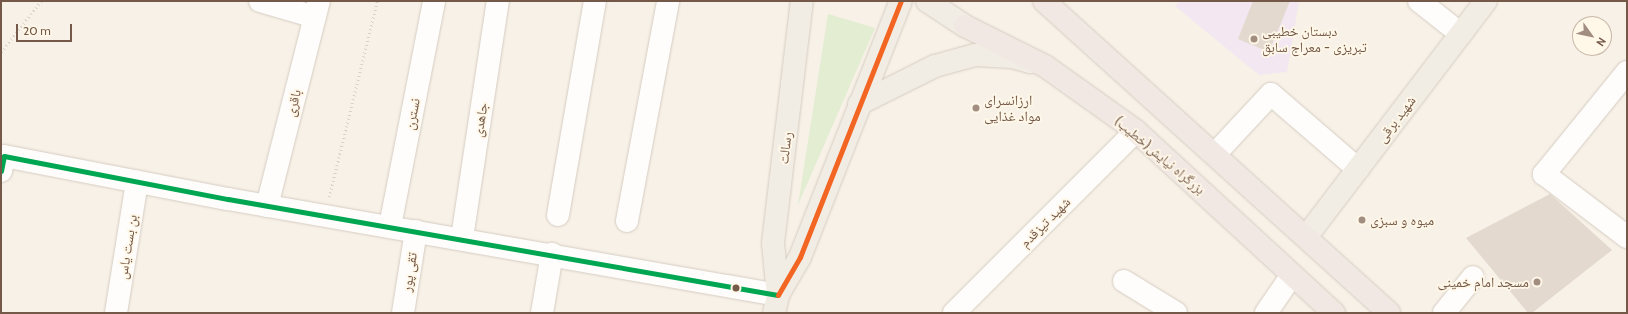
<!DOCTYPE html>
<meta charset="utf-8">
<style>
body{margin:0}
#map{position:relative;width:1628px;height:314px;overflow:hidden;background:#f7f1e7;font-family:Cabin,"Noto Naskh Arabic",sans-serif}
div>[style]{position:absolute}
.education>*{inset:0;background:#f3e7f1}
.green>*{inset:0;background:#e2edd2}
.building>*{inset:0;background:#e3d9cf}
.path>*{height:2.5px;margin-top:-1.25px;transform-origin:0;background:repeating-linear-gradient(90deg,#d9d1cb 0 1px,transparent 0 4px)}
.roads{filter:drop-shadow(0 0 1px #d6ccc2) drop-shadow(0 0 1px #d6ccc2)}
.minor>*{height:22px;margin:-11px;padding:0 11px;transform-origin:11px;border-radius:11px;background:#fefdfb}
.major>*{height:22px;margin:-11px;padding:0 11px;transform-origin:11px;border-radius:11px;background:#f2ede4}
.highway>*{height:22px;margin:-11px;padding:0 11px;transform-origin:11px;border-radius:11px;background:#f1e8e3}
.bus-1>*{height:5px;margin:-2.5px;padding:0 2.5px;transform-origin:2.5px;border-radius:2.5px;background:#00a651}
.bus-2>*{height:5px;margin:-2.5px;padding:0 2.5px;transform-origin:2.5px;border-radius:2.5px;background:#f26522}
.dots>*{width:11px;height:11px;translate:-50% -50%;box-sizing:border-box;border:2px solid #fff7e8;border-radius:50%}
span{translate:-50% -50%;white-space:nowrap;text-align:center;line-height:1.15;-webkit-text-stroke:3.5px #fff7e8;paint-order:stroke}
.poi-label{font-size:14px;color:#745948}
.left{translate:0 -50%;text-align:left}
.right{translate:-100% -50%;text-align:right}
.street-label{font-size:14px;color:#745948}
.frame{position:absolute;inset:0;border:2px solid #745948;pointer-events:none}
.north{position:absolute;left:1572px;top:16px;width:40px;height:40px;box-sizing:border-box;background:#fff7e8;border:1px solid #c7b8a8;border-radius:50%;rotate:123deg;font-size:11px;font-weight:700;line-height:16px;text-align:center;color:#745948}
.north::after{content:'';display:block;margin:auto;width:14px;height:18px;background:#a28e80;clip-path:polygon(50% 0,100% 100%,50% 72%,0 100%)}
.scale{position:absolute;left:16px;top:24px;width:56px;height:18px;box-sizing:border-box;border:2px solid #745948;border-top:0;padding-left:5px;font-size:12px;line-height:14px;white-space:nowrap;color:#745948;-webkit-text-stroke:3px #fff7e8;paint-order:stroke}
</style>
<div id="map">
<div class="education">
<div style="clip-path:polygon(1180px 1px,1299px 1px,1287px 72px,1259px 75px,1175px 6px)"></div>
</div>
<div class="green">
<div style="clip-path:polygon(828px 14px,875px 28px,798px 205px)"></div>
</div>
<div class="building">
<div style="clip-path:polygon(1253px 1px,1290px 1px,1269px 52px,1238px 39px)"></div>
<div style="clip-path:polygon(1550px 194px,1612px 250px,1532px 313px,1528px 313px,1466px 238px)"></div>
</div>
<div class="path">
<div style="left:1px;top:52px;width:65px;rotate:-51.9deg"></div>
<div style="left:329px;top:197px;width:202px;rotate:-76.2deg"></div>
</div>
<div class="roads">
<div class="minor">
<div style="left:260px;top:1px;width:57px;rotate:16.2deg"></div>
<div style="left:1419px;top:1px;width:53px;rotate:38.2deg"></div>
<div style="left:1627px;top:72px;width:132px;rotate:129.1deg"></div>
<div style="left:1544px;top:174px;width:104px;rotate:37.2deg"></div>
<div style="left:1215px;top:154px;width:82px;rotate:-47deg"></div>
<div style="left:1271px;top:94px;width:115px;rotate:40.8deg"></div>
<div style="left:1px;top:171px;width:15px;rotate:-79deg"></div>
<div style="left:4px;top:156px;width:228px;rotate:10.9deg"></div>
<div style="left:228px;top:199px;width:558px;rotate:9.9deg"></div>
<div style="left:267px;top:206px;width:211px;rotate:-75.8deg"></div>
<div style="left:558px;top:215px;width:217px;rotate:-80.2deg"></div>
<div style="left:627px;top:221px;width:224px;rotate:-79.4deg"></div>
<div style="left:390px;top:226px;width:229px;rotate:-78.9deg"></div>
<div style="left:462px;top:238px;width:240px;rotate:-81.4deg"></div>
<div style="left:1124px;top:281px;width:61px;rotate:31.6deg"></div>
<div style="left:116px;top:313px;width:133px;rotate:-80.9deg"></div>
<div style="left:403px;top:313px;width:83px;rotate:-81deg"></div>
<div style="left:542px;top:313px;width:60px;rotate:-80.4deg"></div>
<div style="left:954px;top:313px;width:257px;rotate:-45deg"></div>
<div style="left:1266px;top:313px;width:46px;rotate:-55.6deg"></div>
<div style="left:1444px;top:313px;width:46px;rotate:-51.1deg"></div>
</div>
<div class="major">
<div style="left:927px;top:1px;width:45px;rotate:33.3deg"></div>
<div style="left:859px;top:104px;width:85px;rotate:-26.6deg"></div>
<div style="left:935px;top:66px;width:41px;rotate:-15.4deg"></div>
<div style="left:975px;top:55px;width:37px;rotate:3deg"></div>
<div style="left:1012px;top:57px;width:19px;rotate:16deg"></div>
<div style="left:1306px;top:237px;width:297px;rotate:-52.7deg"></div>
<div style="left:778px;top:295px;width:44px;rotate:-59.9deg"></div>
<div style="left:800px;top:257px;width:275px;rotate:-68.5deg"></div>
<div style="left:774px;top:313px;width:18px;rotate:-77deg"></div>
<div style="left:778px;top:295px;width:52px;rotate:-95.5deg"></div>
<div style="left:773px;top:243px;width:244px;rotate:-83.2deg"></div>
</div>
<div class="highway">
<div style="left:1044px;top:1px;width:465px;rotate:42.1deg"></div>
<div style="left:965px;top:26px;width:89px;rotate:26.6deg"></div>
<div style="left:1045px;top:66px;width:112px;rotate:35.5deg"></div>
<div style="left:1136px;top:131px;width:269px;rotate:42.6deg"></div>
</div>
</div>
<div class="bus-1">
<div style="left:1px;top:171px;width:15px;rotate:-79deg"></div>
<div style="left:4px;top:156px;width:228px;rotate:10.9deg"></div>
<div style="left:228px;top:199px;width:558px;rotate:9.9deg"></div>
</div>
<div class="bus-2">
<div style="left:778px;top:295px;width:44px;rotate:-59.9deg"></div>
<div style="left:800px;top:257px;width:275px;rotate:-68.5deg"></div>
</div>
<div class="dots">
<div style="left:1254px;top:39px;background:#a28e80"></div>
<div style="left:976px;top:108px;background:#a28e80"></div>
<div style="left:1362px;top:220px;background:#a28e80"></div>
<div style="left:1537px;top:282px;background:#a28e80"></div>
<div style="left:736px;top:288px;background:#745948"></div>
</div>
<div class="poi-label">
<span class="left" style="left:1262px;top:39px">دبستان خطیبی<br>تبریزی - معراج سابق</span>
<span class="left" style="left:984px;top:108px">ارزانسرای<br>مواد غذایی</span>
<span class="left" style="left:1370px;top:220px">میوه و سبزی</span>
<span class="right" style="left:1529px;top:282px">مسجد امام خمینی</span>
</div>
<div class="street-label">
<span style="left:293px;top:103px;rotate:-76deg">باقری</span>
<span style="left:412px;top:114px;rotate:-79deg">نسترن</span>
<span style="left:1396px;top:119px;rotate:-53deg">شهید برقی</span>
<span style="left:480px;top:120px;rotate:-81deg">جاهدی</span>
<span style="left:785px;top:148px;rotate:-83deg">رسالت</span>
<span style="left:1160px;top:155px;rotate:40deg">بزرگراه نیایش(خطیب)</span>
<span style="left:1045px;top:222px;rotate:-45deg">شهید تیزقدم</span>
<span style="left:127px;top:247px;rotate:-81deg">بن بست یاس</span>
<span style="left:409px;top:272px;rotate:-81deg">تقی پور</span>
</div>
<div class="frame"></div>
<div class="north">N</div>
<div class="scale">20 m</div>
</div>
